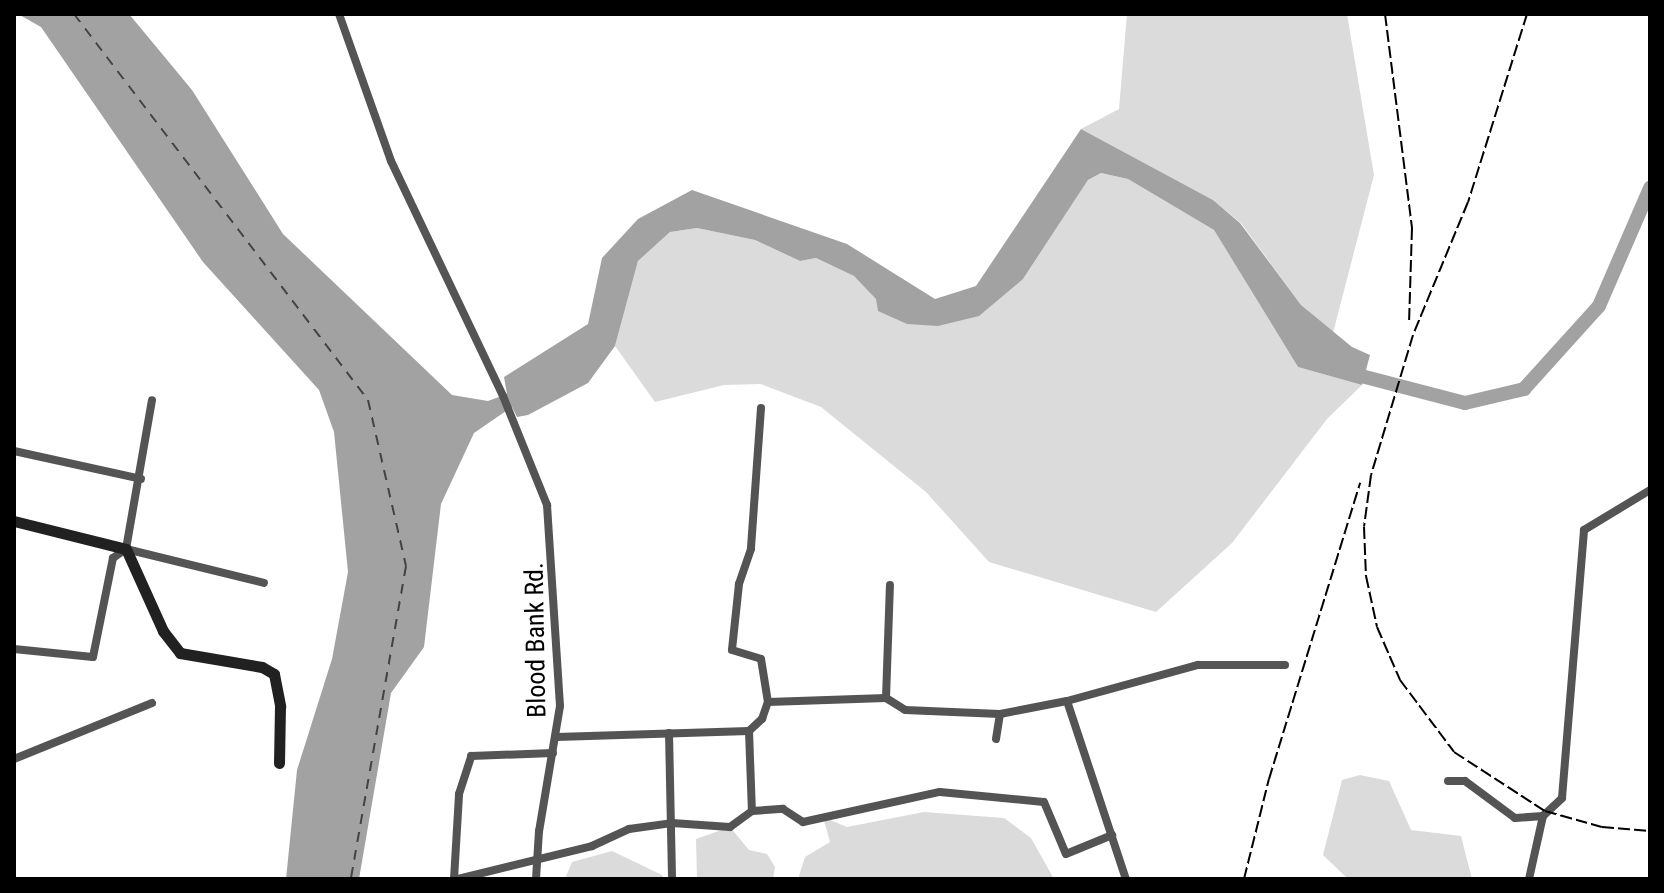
<!DOCTYPE html>
<style>
body{margin:0}
#map{position:relative;width:1664px;height:893px;overflow:hidden;background:#fff;font-family:"Roboto Condensed",sans-serif}
div>[style]{position:absolute}
.green>*{inset:0;background:#dbdbdb}
.water>*{inset:0;background:#a2a2a2}
.river>*{height:14px;margin:-7px;padding:0 7px;transform-origin:7px;border-radius:7px;background:#a2a2a2}
.ferry>*{height:2px;margin-top:-1px;transform-origin:0;background:repeating-linear-gradient(90deg,#434343 0 10px,transparent 0 18px)}
.street>*{height:8px;margin:-4px;padding:0 4px;transform-origin:4px;border-radius:4px;background:#545454}
.secondary>*{height:11px;margin:-5.5px;padding:0 5.5px;transform-origin:5.5px;border-radius:5.5px;background:#212121}
.rail>*{height:2px;margin-top:-1px;transform-origin:0;background:repeating-linear-gradient(90deg,#000 0 12px,transparent 0 16px)}
span{translate:-50% -50%;white-space:nowrap;text-align:center;line-height:1.15;-webkit-text-stroke:6px #fff;paint-order:stroke}
.street-label{font-size:26px;color:#000}
.frame{position:absolute;inset:0;border:16px solid #000;pointer-events:none}
</style>
<div id="map">
<div class="green">
<div style="clip-path:polygon(1127px 14px,1347px 14px,1374px 175px,1333px 333px,1301px 305px,1241px 223px,1213px 200px,1081px 129px,1119px 109px)"></div>
<div style="clip-path:polygon(1101px 173px,1128px 179px,1214px 230px,1298px 367px,1362px 385px,1327px 419px,1232px 543px,1156px 612px,989px 562px,926px 492px,821px 407px,761px 384px,724px 385px,655px 402px,615px 346px,638px 261px,670px 232px,697px 228px,755px 240px,800px 261px,816px 258px,854px 276px,907px 324px,1023px 279px,1088px 180px)"></div>
<div style="clip-path:polygon(1360px 775px,1389px 781px,1411px 830px,1461px 836px,1472px 879px,1347px 878px,1323px 855px,1342px 780px)"></div>
<div style="clip-path:polygon(924px 812px,1004px 818px,1031px 838px,1054px 879px,798px 879px,805px 857px,830px 842px,823px 817px,847px 827px)"></div>
<div style="clip-path:polygon(730px 827px,749px 850px,767px 854px,775px 867px,773px 879px,697px 879px,696px 839px)"></div>
<div style="clip-path:polygon(612px 851px,662px 875px,664px 879px,565px 879px,572px 862px)"></div>
</div>
<div class="water">
<div style="clip-path:polygon(18px 14px,129px 14px,192px 90px,283px 234px,452px 395px,488px 401px,507px 394px,504px 377px,588px 324px,602px 258px,638px 219px,692px 190px,847px 244px,935px 299px,976px 286px,1081px 129px,1213px 200px,1240px 223px,1301px 305px,1352px 347px,1370px 355px,1362px 385px,1298px 367px,1214px 230px,1128px 179px,1101px 173px,1088px 180px,1023px 279px,979px 316px,938px 326px,907px 324px,878px 311px,876px 299px,854px 276px,816px 258px,800px 261px,755px 240px,697px 228px,670px 232px,638px 261px,615px 346px,588px 383px,528px 415px,517px 417px,512px 407px,474px 433px,441px 504px,424px 647px,391px 693px,359px 879px,286px 879px,297px 770px,332px 659px,348px 572px,334px 432px,319px 390px,203px 262px,41px 27px)"></div>
</div>
<div class="river">
<div style="left:1346px;top:372px;width:123px;rotate:14.6deg"></div>
<div style="left:1465px;top:403px;width:61px;rotate:-13.3deg"></div>
<div style="left:1524px;top:389px;width:112px;rotate:-47.9deg"></div>
<div style="left:1599px;top:306px;width:129px;rotate:-66.6deg"></div>
</div>
<div class="ferry">
<div style="left:74px;top:14px;width:485px;rotate:52.7deg"></div>
<div style="left:368px;top:400px;width:170px;rotate:77.1deg"></div>
<div style="left:406px;top:566px;width:318px;rotate:100deg"></div>
</div>
<div class="street">
<div style="left:339px;top:14px;width:156px;rotate:70.5deg"></div>
<div style="left:391px;top:161px;width:260px;rotate:64.5deg"></div>
<div style="left:503px;top:396px;width:118px;rotate:68deg"></div>
<div style="left:547px;top:505px;width:201px;rotate:86.3deg"></div>
<div style="left:560px;top:706px;width:127px;rotate:99.5deg"></div>
<div style="left:539px;top:831px;width:48px;rotate:93.6deg"></div>
<div style="left:761px;top:408px;width:141px;rotate:94.1deg"></div>
<div style="left:751px;top:549px;width:37px;rotate:109deg"></div>
<div style="left:739px;top:584px;width:66px;rotate:96.1deg"></div>
<div style="left:732px;top:650px;width:30px;rotate:17deg"></div>
<div style="left:761px;top:659px;width:44px;rotate:80.8deg"></div>
<div style="left:768px;top:702px;width:118px;rotate:-1.9deg"></div>
<div style="left:886px;top:698px;width:22px;rotate:32deg"></div>
<div style="left:905px;top:710px;width:95px;rotate:2.4deg"></div>
<div style="left:1000px;top:714px;width:68px;rotate:-11deg"></div>
<div style="left:1067px;top:701px;width:188px;rotate:71.7deg"></div>
<div style="left:14px;top:451px;width:130px;rotate:12.4deg"></div>
<div style="left:126px;top:549px;width:151px;rotate:-80.1deg"></div>
<div style="left:14px;top:649px;width:79px;rotate:5.8deg"></div>
<div style="left:93px;top:657px;width:101px;rotate:-78.6deg"></div>
<div style="left:113px;top:558px;width:16px;rotate:-35deg"></div>
<div style="left:126px;top:549px;width:142px;rotate:13.8deg"></div>
<div style="left:886px;top:698px;width:113px;rotate:-88deg"></div>
<div style="left:1067px;top:701px;width:136px;rotate:-15.4deg"></div>
<div style="left:1198px;top:665px;width:87px"></div>
<div style="left:749px;top:731px;width:80px;rotate:87.9deg"></div>
<div style="left:669px;top:733px;width:146px;rotate:88.8deg"></div>
<div style="left:557px;top:737px;width:192px;rotate:-1.8deg"></div>
<div style="left:749px;top:731px;width:18px;rotate:-43deg"></div>
<div style="left:762px;top:719px;width:18px;rotate:-71deg"></div>
<div style="left:996px;top:739px;width:25px;rotate:-81deg"></div>
<div style="left:14px;top:759px;width:149px;rotate:-22.1deg"></div>
<div style="left:1448px;top:781px;width:17px"></div>
<div style="left:1465px;top:781px;width:62px;rotate:36.5deg"></div>
<div style="left:1515px;top:818px;width:28px;rotate:-4deg"></div>
<div style="left:1543px;top:816px;width:26px;rotate:-43deg"></div>
<div style="left:1562px;top:798px;width:269px;rotate:-85.3deg"></div>
<div style="left:1584px;top:530px;width:77px;rotate:-31.2deg"></div>
<div style="left:454px;top:879px;width:85px;rotate:-86.6deg"></div>
<div style="left:459px;top:794px;width:40px;rotate:-72deg"></div>
<div style="left:471px;top:756px;width:82px;rotate:-2.1deg"></div>
<div style="left:458px;top:879px;width:138px;rotate:-13.8deg"></div>
<div style="left:592px;top:846px;width:41px;rotate:-24.7deg"></div>
<div style="left:629px;top:829px;width:43px;rotate:-7.9deg"></div>
<div style="left:672px;top:823px;width:58px;rotate:3.9deg"></div>
<div style="left:730px;top:827px;width:27px;rotate:-36deg"></div>
<div style="left:752px;top:811px;width:31px;rotate:-4deg"></div>
<div style="left:783px;top:809px;width:24px;rotate:33deg"></div>
<div style="left:803px;top:822px;width:140px;rotate:-12.4deg"></div>
<div style="left:940px;top:792px;width:104px;rotate:5.5deg"></div>
<div style="left:1044px;top:802px;width:56px;rotate:67.1deg"></div>
<div style="left:1066px;top:854px;width:50px;rotate:-22.4deg"></div>
<div style="left:1529px;top:879px;width:65px;rotate:-77.5deg"></div>
</div>
<div class="secondary">
<div style="left:14px;top:521px;width:115px;rotate:14deg"></div>
<div style="left:126px;top:549px;width:90px;rotate:65.7deg"></div>
<div style="left:163px;top:631px;width:28px;rotate:52deg"></div>
<div style="left:180px;top:653px;width:83px;rotate:9.7deg"></div>
<div style="left:262px;top:667px;width:14px;rotate:30deg"></div>
<div style="left:274px;top:674px;width:33px;rotate:79deg"></div>
<div style="left:280px;top:706px;width:57px;rotate:91deg"></div>
</div>
<div class="rail">
<div style="left:1385px;top:14px;width:216px;rotate:82.8deg"></div>
<div style="left:1412px;top:228px;width:93px;rotate:91.8deg"></div>
<div style="left:1527px;top:14px;width:197px;rotate:107.4deg"></div>
<div style="left:1468px;top:202px;width:144px;rotate:112.5deg"></div>
<div style="left:1413px;top:335px;width:146px;rotate:106.7deg"></div>
<div style="left:1371px;top:475px;width:52px;rotate:97.7deg"></div>
<div style="left:1364px;top:527px;width:49px;rotate:87.7deg"></div>
<div style="left:1366px;top:576px;width:52px;rotate:77.8deg"></div>
<div style="left:1377px;top:627px;width:58px;rotate:66.5deg"></div>
<div style="left:1400px;top:680px;width:90px;rotate:53.1deg"></div>
<div style="left:1454px;top:752px;width:108px;rotate:33deg"></div>
<div style="left:1545px;top:811px;width:59px;rotate:15.7deg"></div>
<div style="left:1602px;top:827px;width:48px;rotate:4.8deg"></div>
<div style="left:1244px;top:879px;width:103px;rotate:-76deg"></div>
<div style="left:1269px;top:779px;width:310px;rotate:-72.9deg"></div>
</div>
<div class="street-label">
<span style="left:536px;top:640px;rotate:-91deg">Blood Bank Rd.</span>
</div>
<div class="frame"></div>
</div>
